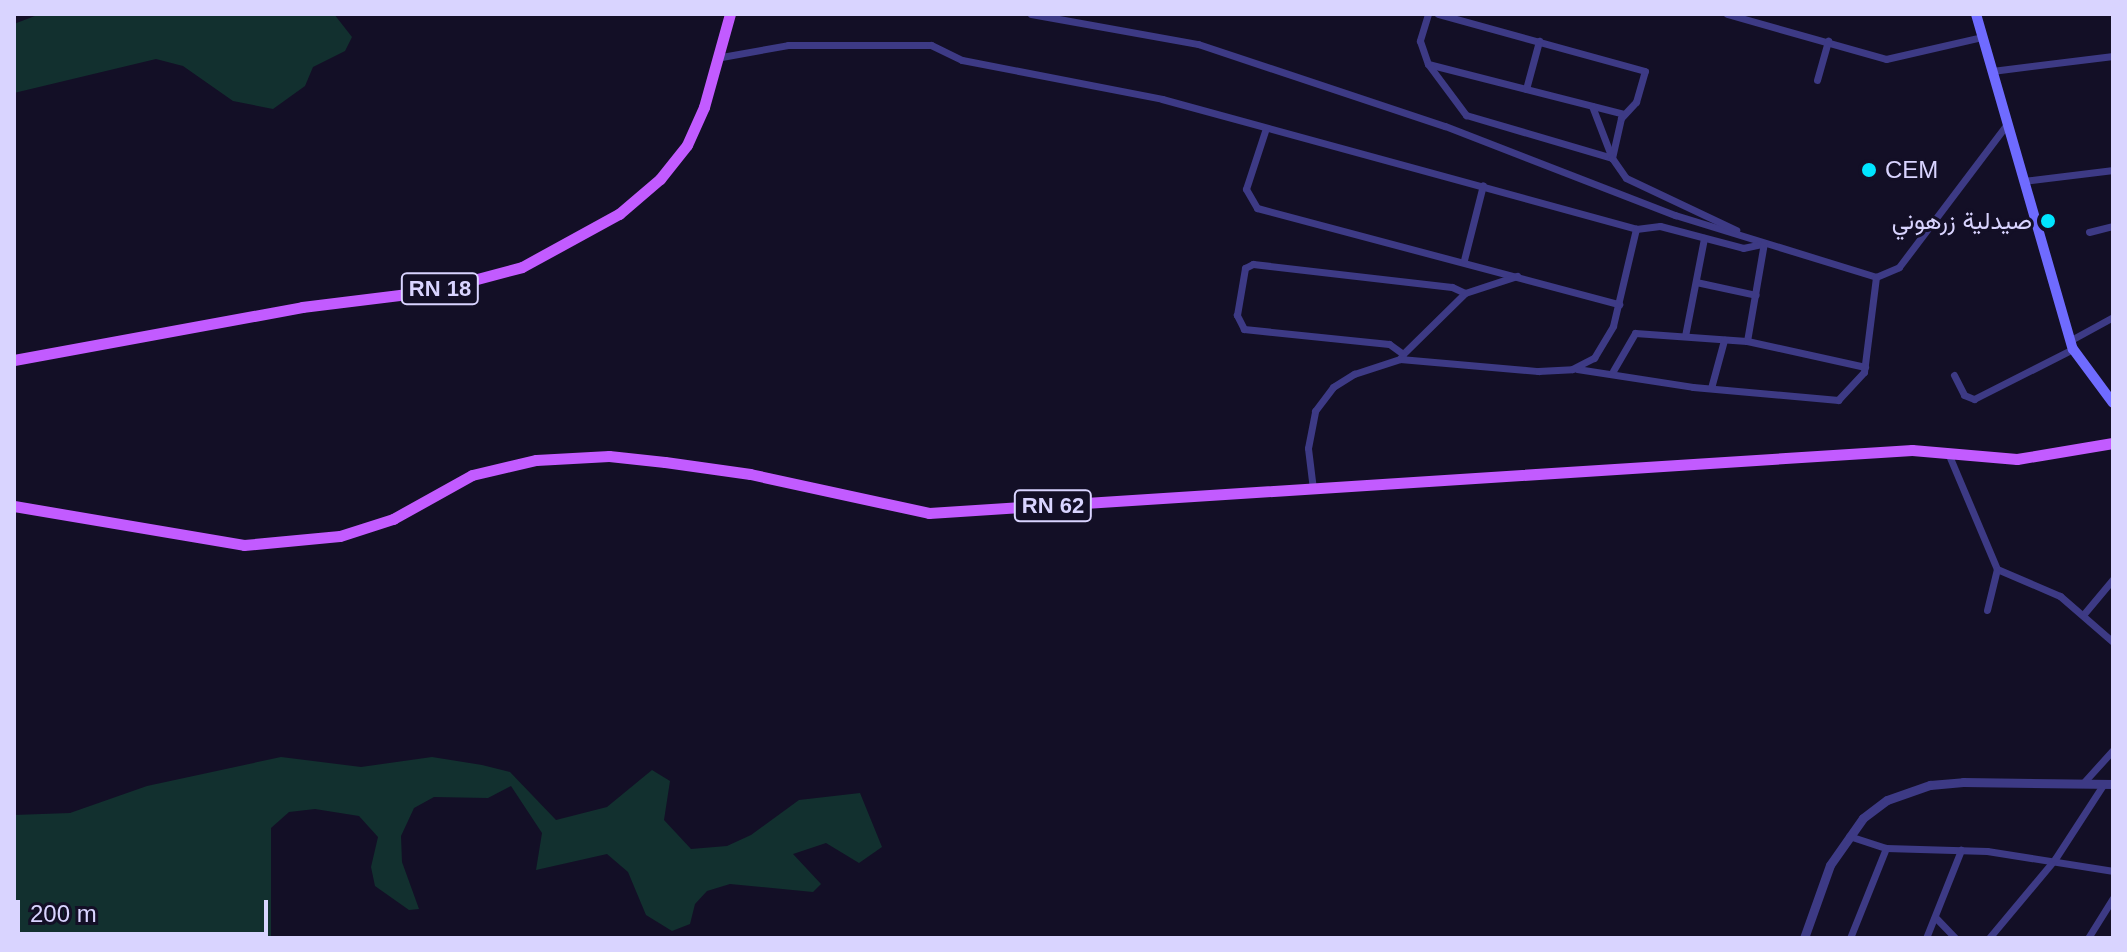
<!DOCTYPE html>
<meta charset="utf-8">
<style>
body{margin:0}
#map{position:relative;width:2127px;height:952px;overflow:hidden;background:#130f26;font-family:Helvetica,Vazirmatn,sans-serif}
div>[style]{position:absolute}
.green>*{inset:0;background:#12302f}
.minor>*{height:7px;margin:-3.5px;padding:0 3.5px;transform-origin:3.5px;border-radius:3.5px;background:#3d3a85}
.tertiary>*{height:9px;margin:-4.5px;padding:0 4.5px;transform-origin:4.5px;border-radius:4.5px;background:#3d3a85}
.secondary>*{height:10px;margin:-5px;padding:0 5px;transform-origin:5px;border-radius:5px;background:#6f6bff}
.primary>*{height:11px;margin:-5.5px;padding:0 5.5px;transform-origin:5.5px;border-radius:5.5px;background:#c25bff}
.dots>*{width:22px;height:22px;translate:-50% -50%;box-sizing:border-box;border:4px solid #130f26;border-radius:50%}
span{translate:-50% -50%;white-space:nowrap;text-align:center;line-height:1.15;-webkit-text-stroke:6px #130f26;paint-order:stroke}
.shield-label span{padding:2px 6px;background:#130f26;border:2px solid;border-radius:6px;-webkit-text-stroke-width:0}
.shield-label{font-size:22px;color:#d9d4ff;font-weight:700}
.poi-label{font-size:24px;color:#d9d4ff}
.left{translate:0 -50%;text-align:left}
.right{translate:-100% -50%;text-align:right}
.frame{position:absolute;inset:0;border:16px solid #d9d4ff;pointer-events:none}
.scale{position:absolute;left:16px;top:900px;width:252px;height:36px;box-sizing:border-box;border:4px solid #d9d4ff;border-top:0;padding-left:10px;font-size:24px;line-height:28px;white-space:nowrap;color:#d9d4ff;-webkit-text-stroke:6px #130f26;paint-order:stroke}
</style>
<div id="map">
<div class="green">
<div style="clip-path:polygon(40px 14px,334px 14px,352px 37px,345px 51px,313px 67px,305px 86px,273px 109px,233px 101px,183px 66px,156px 59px,14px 93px,14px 24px)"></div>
<div style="clip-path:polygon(281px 757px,361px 767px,432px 757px,482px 765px,510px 772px,556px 820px,607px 807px,652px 770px,670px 781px,664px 820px,691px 849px,727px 846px,751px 835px,799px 800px,860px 793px,882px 847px,859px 863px,826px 843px,793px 854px,821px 884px,813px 892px,730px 884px,707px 891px,695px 904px,690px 924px,672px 931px,646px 915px,628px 872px,607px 854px,536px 870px,542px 833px,511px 786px,488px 798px,434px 797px,414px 808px,401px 836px,402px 862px,419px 909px,409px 910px,375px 886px,371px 867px,378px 837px,359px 816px,315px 809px,289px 812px,271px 828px,271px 938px,14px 938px,14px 815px,70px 813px,147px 786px)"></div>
</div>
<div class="minor">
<div style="left:1031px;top:14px;width:170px;rotate:10.2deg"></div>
<div style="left:1198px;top:44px;width:260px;rotate:18.4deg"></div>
<div style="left:1445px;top:126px;width:247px;rotate:21.2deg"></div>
<div style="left:1675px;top:215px;width:210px;rotate:17.1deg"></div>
<div style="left:1876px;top:277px;width:25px;rotate:-23deg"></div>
<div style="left:1899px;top:267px;width:179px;rotate:-52.9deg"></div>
<div style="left:1428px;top:14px;width:28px;rotate:107deg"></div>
<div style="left:1420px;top:41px;width:24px;rotate:71deg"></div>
<div style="left:1428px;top:64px;width:202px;rotate:14.3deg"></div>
<div style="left:1727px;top:14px;width:165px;rotate:15.8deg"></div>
<div style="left:1886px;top:59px;width:98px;rotate:-12.9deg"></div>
<div style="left:716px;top:58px;width:73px;rotate:-10.2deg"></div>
<div style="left:788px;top:45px;width:143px"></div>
<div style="left:931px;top:45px;width:34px;rotate:26deg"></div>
<div style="left:962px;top:60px;width:204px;rotate:11deg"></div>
<div style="left:1162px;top:99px;width:492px;rotate:15.3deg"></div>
<div style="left:1636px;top:229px;width:24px;rotate:-7deg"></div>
<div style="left:1660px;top:226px;width:86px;rotate:14.8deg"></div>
<div style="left:1743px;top:248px;width:19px;rotate:-12deg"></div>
<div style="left:1428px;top:64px;width:64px;rotate:53.3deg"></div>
<div style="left:1466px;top:115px;width:152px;rotate:16.4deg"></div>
<div style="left:1612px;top:158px;width:41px;rotate:-77.3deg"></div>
<div style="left:1621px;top:118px;width:22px;rotate:-47deg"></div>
<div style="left:1636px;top:102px;width:32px;rotate:-74deg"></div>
<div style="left:1645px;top:71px;width:215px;rotate:-164.6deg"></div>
<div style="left:1992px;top:71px;width:122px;rotate:-7.1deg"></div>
<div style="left:1817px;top:80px;width:41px;rotate:-74.2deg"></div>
<div style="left:1526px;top:89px;width:50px;rotate:-74.8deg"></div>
<div style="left:1592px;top:106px;width:56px;rotate:69deg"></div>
<div style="left:1612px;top:158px;width:24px;rotate:55deg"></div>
<div style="left:1626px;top:178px;width:122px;rotate:25.3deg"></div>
<div style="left:1266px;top:128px;width:64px;rotate:108.2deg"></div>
<div style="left:1246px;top:189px;width:22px;rotate:60deg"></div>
<div style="left:1257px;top:208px;width:375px;rotate:14.9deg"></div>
<div style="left:2023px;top:181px;width:91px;rotate:-7deg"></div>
<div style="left:2089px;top:232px;width:25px;rotate:-14deg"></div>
<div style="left:1464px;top:260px;width:77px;rotate:-75.8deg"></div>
<div style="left:1696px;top:282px;width:61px;rotate:12.2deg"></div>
<div style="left:1685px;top:336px;width:100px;rotate:-79deg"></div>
<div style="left:2071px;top:340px;width:48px;rotate:-28.7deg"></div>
<div style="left:1747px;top:341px;width:99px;rotate:-80.2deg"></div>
<div style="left:1403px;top:354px;width:87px;rotate:-44.5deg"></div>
<div style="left:1400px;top:359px;width:6px;rotate:-59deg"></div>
<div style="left:1403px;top:354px;width:17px;rotate:-144deg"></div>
<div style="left:1389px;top:344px;width:146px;rotate:-174.1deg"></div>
<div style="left:1244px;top:329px;width:16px;rotate:-117deg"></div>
<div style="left:1237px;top:315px;width:48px;rotate:-80.3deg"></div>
<div style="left:1245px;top:268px;width:9px;rotate:-27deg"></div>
<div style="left:1253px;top:264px;width:200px;rotate:6.6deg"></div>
<div style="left:1452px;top:287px;width:14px;rotate:25deg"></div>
<div style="left:1465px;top:293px;width:55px;rotate:-18.1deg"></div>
<div style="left:1577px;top:369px;width:117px;rotate:8.8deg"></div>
<div style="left:1693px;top:387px;width:146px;rotate:5.1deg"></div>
<div style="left:1838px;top:400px;width:38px;rotate:-47deg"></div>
<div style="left:1864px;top:372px;width:96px;rotate:-82.8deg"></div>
<div style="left:1613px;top:371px;width:44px;rotate:-59.9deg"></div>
<div style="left:1635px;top:333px;width:112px;rotate:4.1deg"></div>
<div style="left:1747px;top:341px;width:121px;rotate:12.4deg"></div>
<div style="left:1954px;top:375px;width:22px;rotate:63deg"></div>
<div style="left:1964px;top:395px;width:11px;rotate:22deg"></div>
<div style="left:1974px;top:399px;width:111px;rotate:-26.8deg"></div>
<div style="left:1711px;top:388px;width:50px;rotate:-74.8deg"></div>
<div style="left:1948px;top:453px;width:126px;rotate:67.1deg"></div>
<div style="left:1997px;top:569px;width:69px;rotate:23.2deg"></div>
<div style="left:2060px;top:596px;width:70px;rotate:41deg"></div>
<div style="left:1313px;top:489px;width:41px;rotate:-97deg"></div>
<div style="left:1308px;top:448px;width:38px;rotate:-79deg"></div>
<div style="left:1315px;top:411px;width:30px;rotate:-53deg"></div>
<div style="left:1333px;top:387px;width:25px;rotate:-32deg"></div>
<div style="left:1354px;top:374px;width:48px;rotate:-18.1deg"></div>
<div style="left:1400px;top:359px;width:139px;rotate:5deg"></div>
<div style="left:1538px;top:371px;width:34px;rotate:-3deg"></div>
<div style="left:1572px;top:369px;width:25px;rotate:-27deg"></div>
<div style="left:1594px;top:358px;width:37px;rotate:-59deg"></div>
<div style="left:1613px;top:326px;width:100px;rotate:-76.7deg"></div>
<div style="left:1987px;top:610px;width:42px;rotate:-76.3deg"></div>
<div style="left:2083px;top:615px;width:47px;rotate:-50.2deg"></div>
<div style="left:2084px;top:782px;width:43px;rotate:-47.8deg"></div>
<div style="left:1849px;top:836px;width:39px;rotate:18deg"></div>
<div style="left:1886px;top:848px;width:101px;rotate:1.7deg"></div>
<div style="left:1987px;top:851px;width:128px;rotate:9deg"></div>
<div style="left:1935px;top:917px;width:29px;rotate:46deg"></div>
<div style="left:1850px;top:938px;width:97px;rotate:-68.2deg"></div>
<div style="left:1926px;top:938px;width:95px;rotate:-68.3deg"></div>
<div style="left:1989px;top:938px;width:103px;rotate:-50.1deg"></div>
<div style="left:2055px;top:859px;width:88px;rotate:-57deg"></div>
<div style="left:2088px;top:938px;width:47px;rotate:-58deg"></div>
</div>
<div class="tertiary">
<div style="left:1804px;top:938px;width:77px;rotate:-70.4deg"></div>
<div style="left:1830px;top:865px;width:57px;rotate:-54.9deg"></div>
<div style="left:1863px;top:818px;width:30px;rotate:-37deg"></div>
<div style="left:1887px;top:800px;width:46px;rotate:-19.2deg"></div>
<div style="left:1930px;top:785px;width:33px;rotate:-5deg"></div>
<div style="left:1963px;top:782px;width:150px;rotate:0.8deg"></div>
</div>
<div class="secondary">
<div style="left:1976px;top:14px;width:349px;rotate:73.9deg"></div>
<div style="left:2073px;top:349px;width:67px;rotate:53.5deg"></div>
</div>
<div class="primary">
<div style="left:14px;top:360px;width:293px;rotate:-10.4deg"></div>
<div style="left:302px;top:307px;width:131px;rotate:-7deg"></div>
<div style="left:432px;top:291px;width:93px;rotate:-14.9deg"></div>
<div style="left:522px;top:267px;width:111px;rotate:-28.7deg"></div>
<div style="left:619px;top:214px;width:54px;rotate:-40.5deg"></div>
<div style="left:660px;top:179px;width:43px;rotate:-51.5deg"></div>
<div style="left:687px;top:145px;width:42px;rotate:-65.9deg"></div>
<div style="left:704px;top:107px;width:97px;rotate:-74.4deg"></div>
<div style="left:14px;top:506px;width:233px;rotate:9.6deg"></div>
<div style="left:244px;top:545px;width:96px;rotate:-5.4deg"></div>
<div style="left:340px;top:536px;width:56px;rotate:-17.8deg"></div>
<div style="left:393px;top:519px;width:90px;rotate:-29.1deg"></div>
<div style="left:472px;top:475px;width:66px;rotate:-13.2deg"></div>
<div style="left:536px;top:460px;width:73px;rotate:-3.1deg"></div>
<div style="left:609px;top:456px;width:56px;rotate:6.1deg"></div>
<div style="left:665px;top:462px;width:86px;rotate:8deg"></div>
<div style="left:750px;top:474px;width:183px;rotate:12.3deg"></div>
<div style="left:929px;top:513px;width:985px;rotate:-3.67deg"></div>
<div style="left:1912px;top:450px;width:105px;rotate:4.9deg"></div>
<div style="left:2017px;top:459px;width:97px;rotate:-9.5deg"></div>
</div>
<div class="dots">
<div style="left:1869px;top:170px;background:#00e5ff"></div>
<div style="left:2048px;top:221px;background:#00e5ff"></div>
</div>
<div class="shield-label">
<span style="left:440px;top:289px">RN 18</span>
<span style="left:1053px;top:506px">RN 62</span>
</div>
<div class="poi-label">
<span class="left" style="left:1885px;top:170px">CEM</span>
<span class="right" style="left:2032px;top:221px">صيدلية زرهوني</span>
</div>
<div class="frame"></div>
<div class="scale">200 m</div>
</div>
